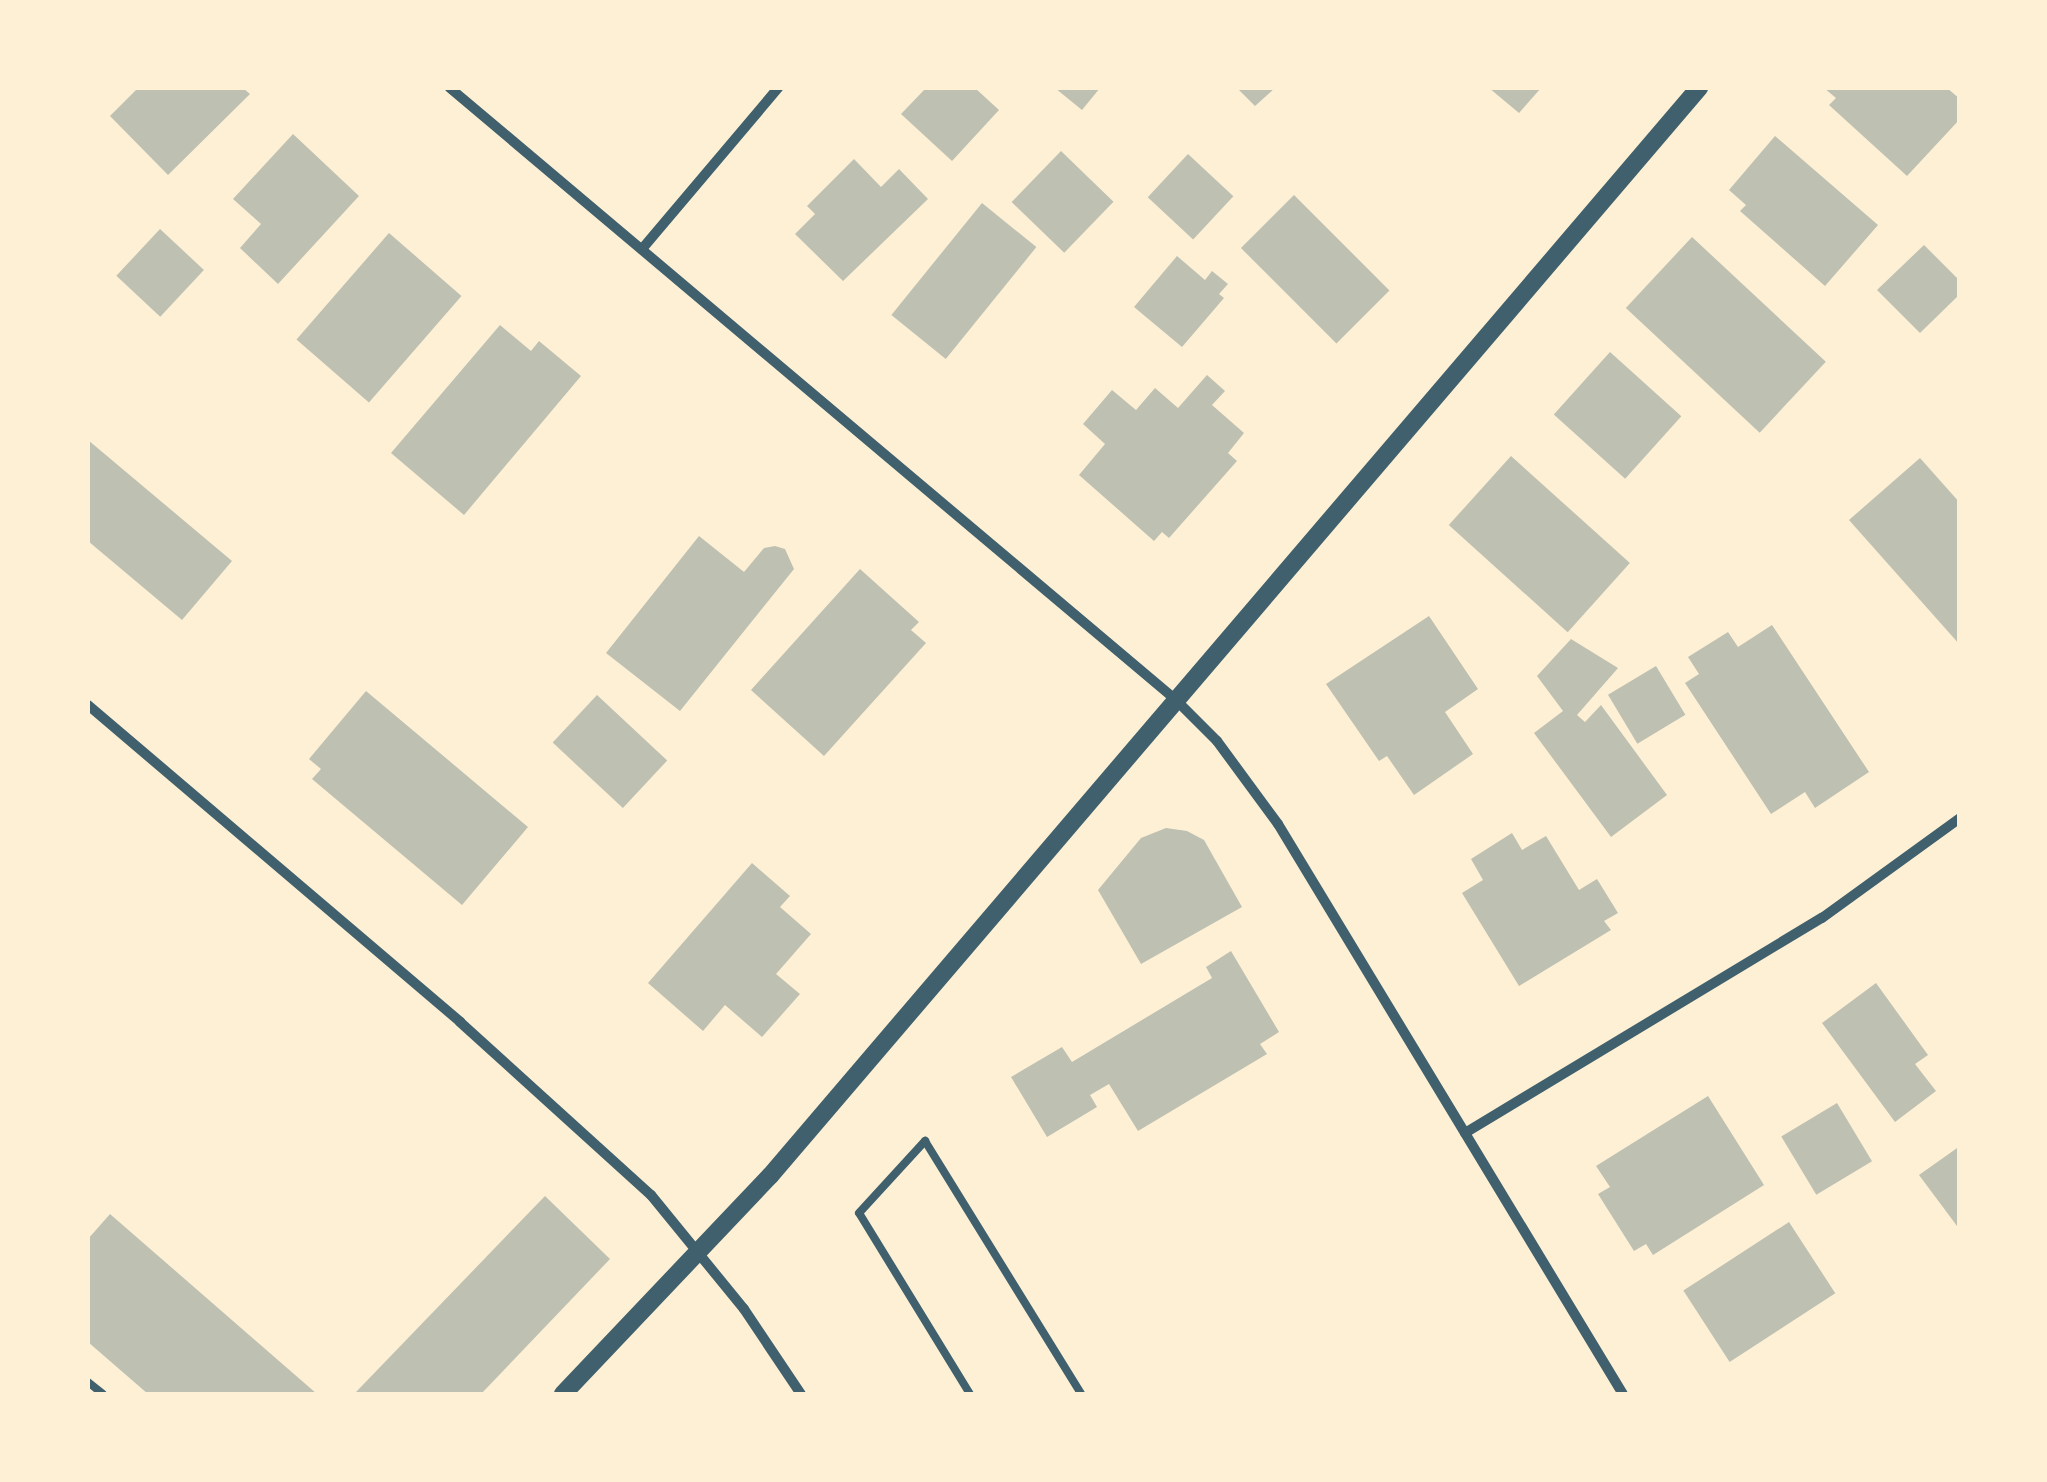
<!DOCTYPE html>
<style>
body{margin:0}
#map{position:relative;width:2047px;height:1482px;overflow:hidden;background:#fdf0d5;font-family:"PT Sans",sans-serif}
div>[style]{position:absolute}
.building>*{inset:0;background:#bec0b2;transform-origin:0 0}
.service>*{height:8px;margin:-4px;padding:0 4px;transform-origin:4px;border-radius:4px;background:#3f606c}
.minor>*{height:10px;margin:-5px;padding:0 5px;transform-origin:5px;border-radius:5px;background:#3f606c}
.tertiary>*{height:18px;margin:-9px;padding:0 9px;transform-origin:9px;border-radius:9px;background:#3f606c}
span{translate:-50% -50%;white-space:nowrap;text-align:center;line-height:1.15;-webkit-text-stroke:9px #fdf0d5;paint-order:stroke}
.frame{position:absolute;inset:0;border:90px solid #fdf0d5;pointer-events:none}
</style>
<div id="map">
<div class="building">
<div style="clip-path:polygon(138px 88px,243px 88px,250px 94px,168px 175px,110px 116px)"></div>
<div style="clip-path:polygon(926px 88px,975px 88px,999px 110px,952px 161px,901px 114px)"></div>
<div style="clip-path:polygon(1055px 88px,1100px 88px,1082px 110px)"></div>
<div style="clip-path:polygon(1237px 88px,1275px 88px,1255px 106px)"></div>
<div style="clip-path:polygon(1489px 88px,1541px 88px,1519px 113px)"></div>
<div style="clip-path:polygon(1824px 88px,1947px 88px,1960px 99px,1960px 119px,1907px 176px,1829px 105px,1836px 98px)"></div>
<div style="clip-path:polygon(293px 134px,359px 196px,278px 284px,240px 248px,261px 224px,233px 199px)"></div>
<div style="clip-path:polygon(1775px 136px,1878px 225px,1825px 286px,1740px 211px,1746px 205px,1729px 190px)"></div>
<div style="left:1061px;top:151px;width:73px;height:71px;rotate:44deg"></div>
<div style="left:1188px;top:154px;width:62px;height:59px;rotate:43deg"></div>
<div style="clip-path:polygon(854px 159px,881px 187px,899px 169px,928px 199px,843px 281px,795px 234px,815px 214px,807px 206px)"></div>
<div style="left:1294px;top:195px;width:135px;height:75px;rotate:45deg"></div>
<div style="left:982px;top:203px;width:70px;height:144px;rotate:39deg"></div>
<div style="left:160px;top:229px;width:60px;height:64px;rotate:43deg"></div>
<div style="left:389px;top:233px;width:96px;height:141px;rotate:41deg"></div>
<div style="left:1692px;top:237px;width:183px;height:97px;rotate:43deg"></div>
<div style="clip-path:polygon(1924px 245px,1960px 281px,1960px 294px,1920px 333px,1877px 290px)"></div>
<div style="clip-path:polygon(1177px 256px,1205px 280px,1212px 271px,1228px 284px,1219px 294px,1224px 298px,1182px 347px,1134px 307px)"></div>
<div style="clip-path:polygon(500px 325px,531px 351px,539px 341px,581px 376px,464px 515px,391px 453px)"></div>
<div style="left:1610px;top:352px;width:96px;height:84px;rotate:42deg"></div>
<div style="clip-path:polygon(1207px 375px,1225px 391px,1212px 405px,1244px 433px,1228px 453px,1237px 461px,1169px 538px,1162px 532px,1154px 541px,1079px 475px,1105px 444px,1083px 424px,1112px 390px,1136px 410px,1155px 388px,1178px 408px)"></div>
<div style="clip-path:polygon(88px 440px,232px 561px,182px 620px,88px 541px)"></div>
<div style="left:1511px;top:456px;width:160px;height:93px;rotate:42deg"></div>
<div style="clip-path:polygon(1920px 458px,1960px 503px,1960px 645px,1849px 520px)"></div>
<div style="clip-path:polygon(699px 536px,744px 572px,764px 548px,775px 546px,785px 549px,794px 569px,680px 711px,606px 653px)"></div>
<div style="clip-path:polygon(860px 569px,919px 622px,911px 630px,926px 643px,824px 756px,751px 690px)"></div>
<div style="clip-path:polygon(1429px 616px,1478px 689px,1445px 712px,1473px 754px,1414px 795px,1387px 756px,1379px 761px,1326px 684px)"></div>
<div style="clip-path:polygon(1772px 625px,1869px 772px,1815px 808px,1805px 792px,1771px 814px,1685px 683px,1699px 674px,1688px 657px,1728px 632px,1738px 647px)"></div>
<div style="clip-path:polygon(1571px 639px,1618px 668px,1577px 715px,1585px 722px,1601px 705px,1667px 795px,1611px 837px,1534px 733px,1563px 711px,1537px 676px)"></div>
<div style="left:1656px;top:666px;width:57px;height:56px;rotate:59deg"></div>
<div style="clip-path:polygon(366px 691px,528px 827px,462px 905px,312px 779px,321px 769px,309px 759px)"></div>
<div style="left:597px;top:695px;width:96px;height:65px;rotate:43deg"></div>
<div style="clip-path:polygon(1166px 828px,1187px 831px,1204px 840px,1242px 907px,1141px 964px,1098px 890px,1141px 838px)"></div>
<div style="clip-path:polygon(1512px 833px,1522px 850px,1546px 836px,1579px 890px,1597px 879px,1618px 913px,1604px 921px,1611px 930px,1519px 986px,1462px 893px,1483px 880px,1471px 859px)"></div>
<div style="clip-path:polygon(752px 863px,790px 896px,780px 907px,811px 934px,776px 974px,800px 994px,762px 1037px,725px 1005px,703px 1031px,648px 983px)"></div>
<div style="clip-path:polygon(1231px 951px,1279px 1032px,1260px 1044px,1267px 1054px,1138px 1131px,1109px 1084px,1090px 1095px,1097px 1107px,1047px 1137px,1011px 1077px,1062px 1047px,1072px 1062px,1212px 978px,1206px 967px)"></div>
<div style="clip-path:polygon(1876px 983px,1928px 1055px,1915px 1064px,1936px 1091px,1895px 1122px,1822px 1023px)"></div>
<div style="clip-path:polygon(1708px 1096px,1764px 1185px,1653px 1255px,1646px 1244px,1634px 1251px,1598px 1194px,1610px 1187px,1596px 1166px)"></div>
<div style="left:1837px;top:1103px;width:68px;height:65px;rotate:59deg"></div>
<div style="clip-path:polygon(1960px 1146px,1960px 1230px,1919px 1175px)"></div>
<div style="clip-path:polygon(545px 1196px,610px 1259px,481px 1394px,356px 1392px)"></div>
<div style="clip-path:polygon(110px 1214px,317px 1394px,148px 1394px,88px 1342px,88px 1239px)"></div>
<div style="left:1789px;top:1222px;width:85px;height:126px;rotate:57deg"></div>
</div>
<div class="service">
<div style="left:88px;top:1382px;width:19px;rotate:39deg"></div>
<div style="left:970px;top:1394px;width:212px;rotate:-121.5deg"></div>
<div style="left:859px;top:1213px;width:98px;rotate:-47.5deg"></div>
<div style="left:925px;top:1141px;width:297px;rotate:58.3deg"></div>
</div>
<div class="minor">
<div style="left:450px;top:88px;width:950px;rotate:40.13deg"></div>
<div style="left:1176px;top:700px;width:58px;rotate:45deg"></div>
<div style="left:1217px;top:741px;width:103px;rotate:53.7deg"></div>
<div style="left:1278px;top:824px;width:666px;rotate:58.82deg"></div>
<div style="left:642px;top:249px;width:211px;rotate:-49.8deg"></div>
<div style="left:88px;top:705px;width:489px;rotate:40.4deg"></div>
<div style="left:460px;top:1022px;width:258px;rotate:42.2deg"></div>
<div style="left:651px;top:1195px;width:147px;rotate:50.8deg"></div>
<div style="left:744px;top:1309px;width:102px;rotate:56.2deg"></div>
<div style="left:1465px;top:1133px;width:417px;rotate:-31.1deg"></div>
<div style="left:1822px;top:918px;width:170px;rotate:-35.9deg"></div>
</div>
<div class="tertiary">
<div style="left:563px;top:1394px;width:301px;rotate:-46.5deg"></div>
<div style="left:770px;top:1176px;width:1431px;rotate:-49.51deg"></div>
</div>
<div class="frame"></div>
</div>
